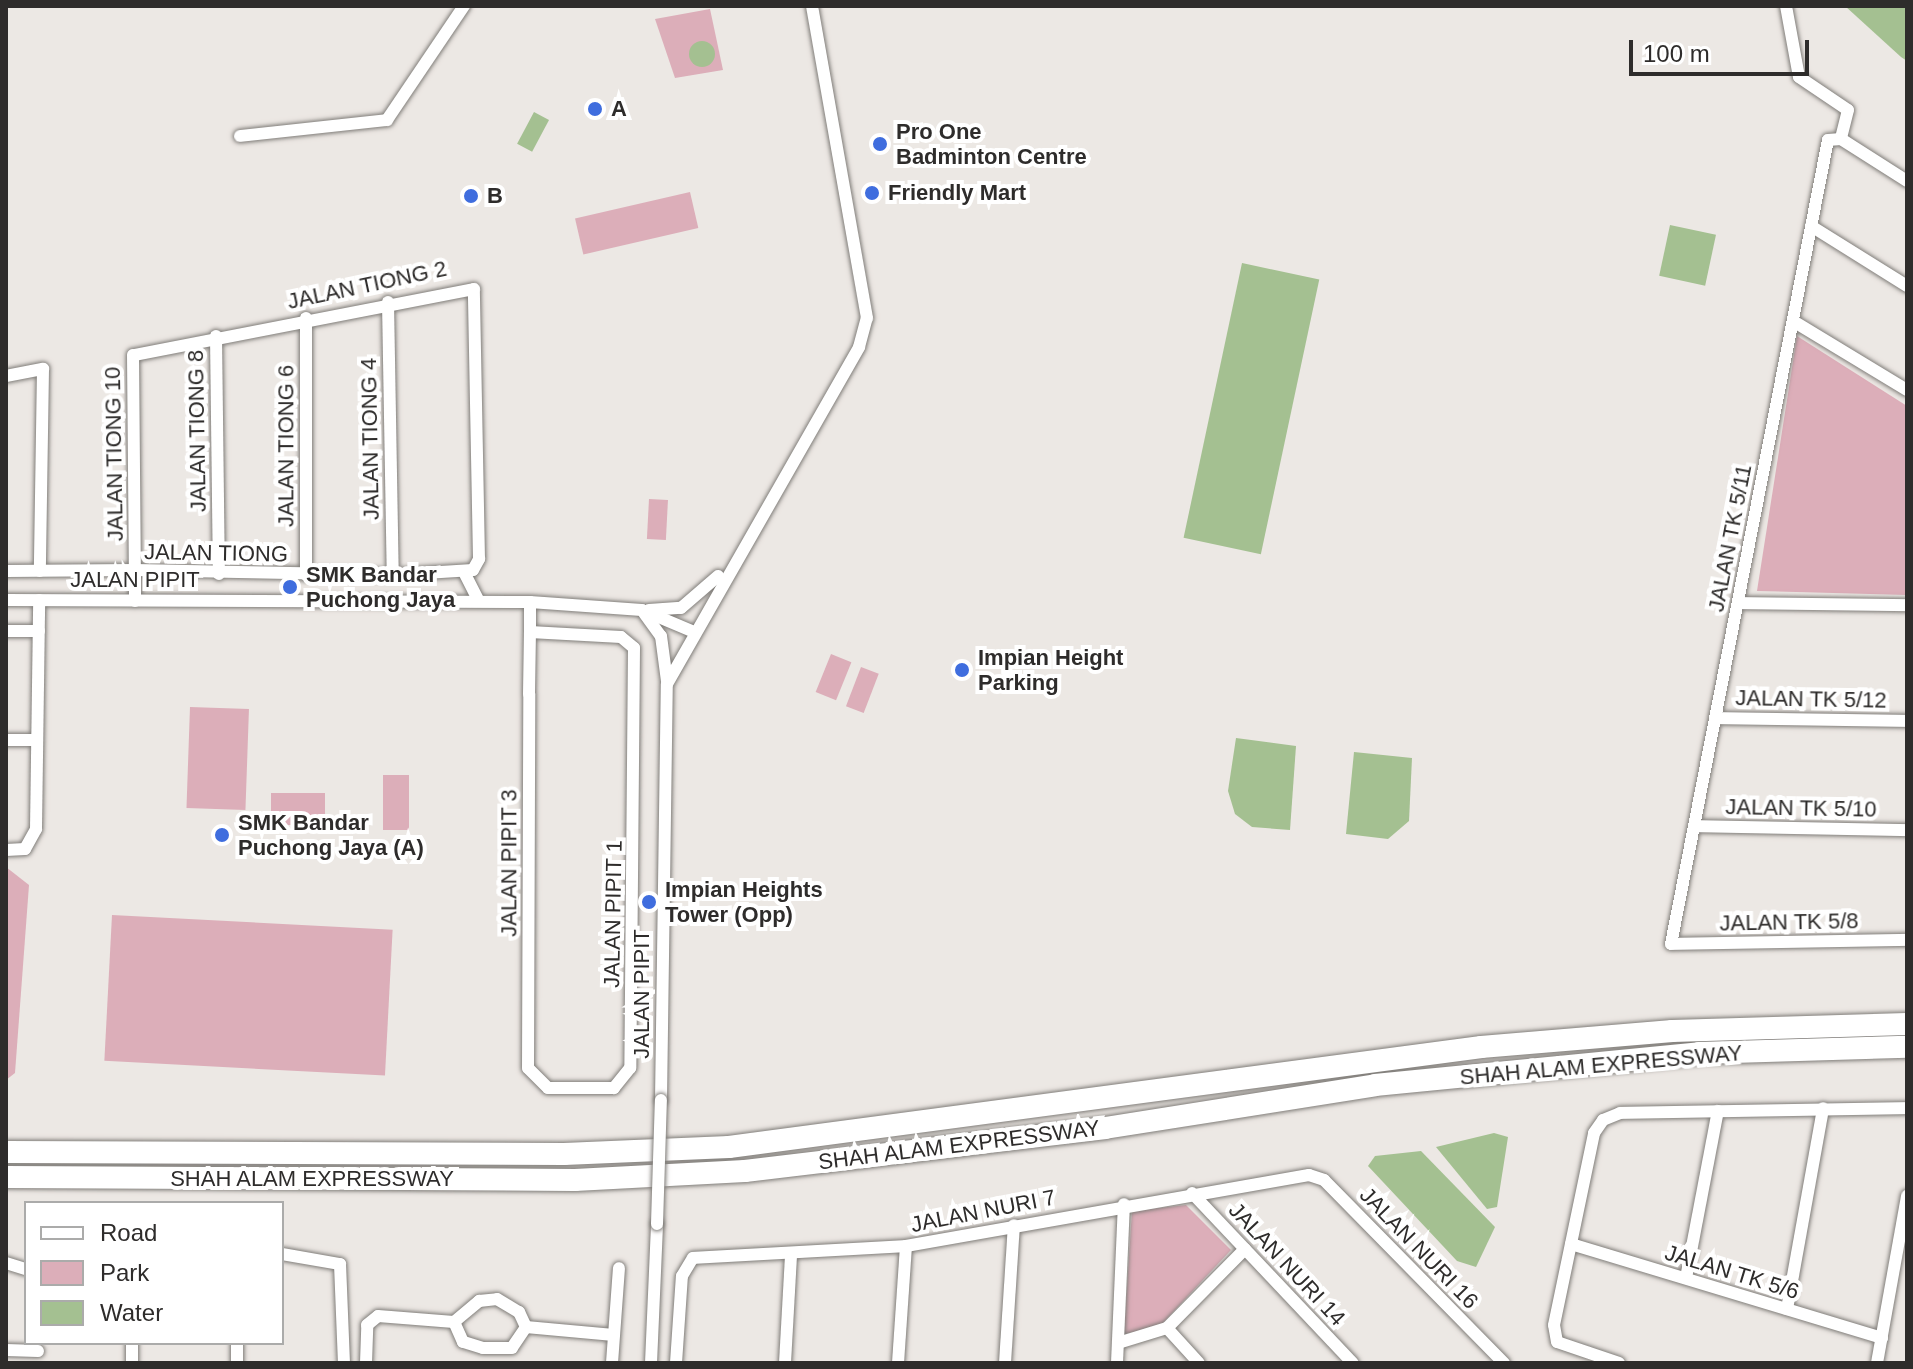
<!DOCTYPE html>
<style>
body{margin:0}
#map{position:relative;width:1913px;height:1369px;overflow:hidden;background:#ece8e4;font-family:Arial,sans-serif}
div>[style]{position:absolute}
.green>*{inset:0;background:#dcaeb9;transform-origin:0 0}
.water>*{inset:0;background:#a4c091;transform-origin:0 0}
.round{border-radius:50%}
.roads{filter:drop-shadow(0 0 2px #807d79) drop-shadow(0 0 2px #807d79)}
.street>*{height:12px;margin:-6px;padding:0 6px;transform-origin:6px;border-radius:6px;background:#fff}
.highway>*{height:22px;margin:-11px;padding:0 11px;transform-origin:11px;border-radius:11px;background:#fff}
.bridges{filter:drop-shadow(0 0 2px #807d79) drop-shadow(0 0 2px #807d79)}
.street-bridge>*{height:12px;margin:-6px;padding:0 6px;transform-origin:6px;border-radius:6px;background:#fff}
.dots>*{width:22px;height:22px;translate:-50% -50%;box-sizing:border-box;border:4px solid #fff;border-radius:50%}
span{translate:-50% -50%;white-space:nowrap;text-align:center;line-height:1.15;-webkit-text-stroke:8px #fff;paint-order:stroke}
.poi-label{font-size:22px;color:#2e2c2b;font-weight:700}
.left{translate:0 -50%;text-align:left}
.street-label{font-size:22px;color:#2e2c2b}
.frame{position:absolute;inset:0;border:8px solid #2e2c2b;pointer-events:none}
.legend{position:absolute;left:24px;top:1201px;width:260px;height:144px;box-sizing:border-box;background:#fff;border:2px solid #ababaa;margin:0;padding:10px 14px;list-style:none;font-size:24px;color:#2e2c2b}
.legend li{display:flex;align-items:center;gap:16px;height:40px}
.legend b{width:40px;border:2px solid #ababaa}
.scale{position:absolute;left:1629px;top:40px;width:180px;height:36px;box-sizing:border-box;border:4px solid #2e2c2b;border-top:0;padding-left:10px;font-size:24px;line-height:28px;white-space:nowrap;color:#2e2c2b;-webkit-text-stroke:6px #fff;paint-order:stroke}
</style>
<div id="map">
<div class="green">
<div style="clip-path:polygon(710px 9px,723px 70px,675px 78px,655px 19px)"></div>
<div style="left:690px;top:192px;width:37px;height:118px;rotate:77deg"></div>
<div style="clip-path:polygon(1797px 336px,1907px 406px,1907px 595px,1757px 591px)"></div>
<div style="left:649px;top:499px;width:19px;height:40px;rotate:3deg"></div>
<div style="left:831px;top:654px;width:22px;height:41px;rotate:22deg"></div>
<div style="left:861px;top:667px;width:19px;height:42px;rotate:21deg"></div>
<div style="left:190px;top:707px;width:59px;height:101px;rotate:2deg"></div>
<div style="left:383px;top:775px;width:26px;height:55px"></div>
<div style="left:325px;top:793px;width:32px;height:54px;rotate:90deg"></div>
<div style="clip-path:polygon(6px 867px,29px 885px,15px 1073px,6px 1080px)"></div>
<div style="left:112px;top:915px;width:281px;height:146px;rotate:3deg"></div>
<div style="clip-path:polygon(1186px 1205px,1231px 1250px,1159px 1327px,1124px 1334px,1132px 1211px)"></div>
</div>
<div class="water">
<div style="clip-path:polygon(1845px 6px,1907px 6px,1907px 61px,1901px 57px)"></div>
<div class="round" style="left:689px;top:41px;width:26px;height:26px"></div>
<div style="left:534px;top:112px;width:17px;height:36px;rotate:28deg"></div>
<div style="left:1670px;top:225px;width:47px;height:52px;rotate:12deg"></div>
<div style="left:1242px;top:263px;width:79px;height:281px;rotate:12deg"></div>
<div style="clip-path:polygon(1236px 738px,1296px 746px,1290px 830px,1252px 827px,1235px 814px,1228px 791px)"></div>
<div style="clip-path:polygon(1354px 752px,1412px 758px,1409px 821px,1388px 839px,1346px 834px)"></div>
<div style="clip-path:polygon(1494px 1133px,1508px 1137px,1497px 1207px,1487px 1209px,1436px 1147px)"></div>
<div style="clip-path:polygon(1421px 1151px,1495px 1227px,1476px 1267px,1457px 1261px,1368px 1166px,1375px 1156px)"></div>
</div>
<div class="roads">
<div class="street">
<div style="left:1786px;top:6px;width:72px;rotate:79.6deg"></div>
<div style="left:1799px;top:77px;width:59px;rotate:34deg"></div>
<div style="left:1848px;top:110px;width:30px;rotate:104deg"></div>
<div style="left:240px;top:136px;width:148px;rotate:-6.2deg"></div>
<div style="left:387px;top:120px;width:138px;rotate:-56deg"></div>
<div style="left:1907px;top:181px;width:78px;rotate:-147.5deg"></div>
<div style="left:1841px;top:139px;width:13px;rotate:176deg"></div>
<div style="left:1828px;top:140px;width:819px;rotate:101.05deg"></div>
<div style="left:1671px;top:944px;width:236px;rotate:-1deg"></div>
<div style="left:1811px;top:226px;width:113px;rotate:32deg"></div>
<div style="left:388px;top:302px;width:273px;rotate:89deg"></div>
<div style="left:306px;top:318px;width:257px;rotate:90deg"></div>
<div style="left:1793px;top:321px;width:133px;rotate:31.2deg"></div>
<div style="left:216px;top:336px;width:238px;rotate:89.3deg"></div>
<div style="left:6px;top:376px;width:38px;rotate:-11deg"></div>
<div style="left:43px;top:369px;width:202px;rotate:90.9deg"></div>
<div style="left:6px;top:571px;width:129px;rotate:-0.4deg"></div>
<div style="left:135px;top:570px;width:258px;rotate:1.1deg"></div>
<div style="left:393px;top:575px;width:80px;rotate:-3.6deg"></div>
<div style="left:473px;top:570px;width:13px;rotate:-61deg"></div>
<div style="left:479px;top:559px;width:270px;rotate:-91.1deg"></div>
<div style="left:474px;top:289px;width:347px;rotate:169deg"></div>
<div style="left:133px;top:355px;width:215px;rotate:89.5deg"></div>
<div style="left:135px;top:570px;width:31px;rotate:90deg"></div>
<div style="left:465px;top:574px;width:30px;rotate:63deg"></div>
<div style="left:6px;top:600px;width:524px;rotate:0.22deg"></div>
<div style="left:530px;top:602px;width:112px;rotate:4.1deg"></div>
<div style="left:642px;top:610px;width:54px;rotate:22.8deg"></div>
<div style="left:1738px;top:603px;width:169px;rotate:0.7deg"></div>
<div style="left:649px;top:610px;width:32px;rotate:-4deg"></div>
<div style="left:681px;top:608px;width:49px;rotate:-40.9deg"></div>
<div style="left:644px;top:613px;width:29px;rotate:54deg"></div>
<div style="left:661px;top:636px;width:45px;rotate:82.4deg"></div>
<div style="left:6px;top:631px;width:33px"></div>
<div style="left:530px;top:632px;width:91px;rotate:3.1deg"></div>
<div style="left:621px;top:637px;width:17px;rotate:40deg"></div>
<div style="left:634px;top:648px;width:420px;rotate:90.5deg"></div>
<div style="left:630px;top:1068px;width:26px;rotate:129deg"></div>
<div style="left:614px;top:1088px;width:66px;rotate:180deg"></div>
<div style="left:548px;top:1088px;width:28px;rotate:-135deg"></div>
<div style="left:528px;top:1068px;width:374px;rotate:-89.8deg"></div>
<div style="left:529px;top:694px;width:62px;rotate:-89.1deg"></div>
<div style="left:530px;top:632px;width:30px;rotate:-90deg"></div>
<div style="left:1715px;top:718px;width:192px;rotate:0.9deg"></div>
<div style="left:6px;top:740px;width:31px"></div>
<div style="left:1694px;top:826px;width:213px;rotate:1.1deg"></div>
<div style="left:6px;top:850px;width:19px;rotate:-3deg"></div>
<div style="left:25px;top:849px;width:23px;rotate:-61deg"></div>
<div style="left:36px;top:829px;width:229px;rotate:-89.2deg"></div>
<div style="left:661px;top:1100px;width:416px;rotate:-89.2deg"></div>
<div style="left:667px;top:684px;width:388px;rotate:-60.3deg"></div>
<div style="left:859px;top:347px;width:30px;rotate:-75deg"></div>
<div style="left:867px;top:318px;width:317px;rotate:-100deg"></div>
<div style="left:1192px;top:1193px;width:234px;rotate:46.6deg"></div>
<div style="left:1571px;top:1244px;width:325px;rotate:16.8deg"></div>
<div style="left:282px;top:1254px;width:59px;rotate:9.8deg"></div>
<div style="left:340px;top:1264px;width:99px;rotate:87.7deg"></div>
<div style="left:6px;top:1263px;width:21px;rotate:17deg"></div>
<div style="left:1686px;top:1278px;width:170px;rotate:-79.2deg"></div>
<div style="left:1787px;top:1309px;width:204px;rotate:-79.8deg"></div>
<div style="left:526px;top:1327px;width:88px;rotate:5.2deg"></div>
<div style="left:1167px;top:1328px;width:47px;rotate:47.6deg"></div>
<div style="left:1118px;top:1343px;width:51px;rotate:-17deg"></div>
<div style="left:1167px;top:1328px;width:111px;rotate:-45.4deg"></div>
<div style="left:6px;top:1350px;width:32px;rotate:2deg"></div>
<div style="left:132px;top:1363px;width:20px;rotate:-90deg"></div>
<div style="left:237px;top:1363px;width:20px;rotate:-90deg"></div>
<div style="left:366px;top:1363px;width:38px;rotate:-88deg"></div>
<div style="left:367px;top:1325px;width:14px;rotate:-39deg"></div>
<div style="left:378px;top:1316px;width:76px;rotate:4.5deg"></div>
<div style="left:454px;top:1322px;width:33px;rotate:-40deg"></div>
<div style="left:479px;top:1301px;width:18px;rotate:-6deg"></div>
<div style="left:497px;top:1299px;width:26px;rotate:31deg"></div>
<div style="left:519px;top:1312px;width:17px;rotate:65deg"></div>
<div style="left:526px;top:1327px;width:25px;rotate:124deg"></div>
<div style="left:512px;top:1348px;width:29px;rotate:180deg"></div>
<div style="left:483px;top:1348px;width:21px;rotate:-163deg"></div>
<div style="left:463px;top:1342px;width:22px;rotate:-114deg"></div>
<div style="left:612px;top:1363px;width:95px;rotate:-85.8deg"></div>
<div style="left:651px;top:1363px;width:139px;rotate:-87.5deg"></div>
<div style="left:676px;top:1363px;width:87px;rotate:-86.1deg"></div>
<div style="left:682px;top:1276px;width:21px;rotate:-59deg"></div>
<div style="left:693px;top:1258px;width:213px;rotate:-3.2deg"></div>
<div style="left:906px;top:1246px;width:409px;rotate:-10deg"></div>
<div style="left:1309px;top:1175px;width:16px;rotate:18deg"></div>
<div style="left:1324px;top:1180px;width:257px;rotate:45.5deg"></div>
<div style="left:785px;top:1363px;width:107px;rotate:-86.8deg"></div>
<div style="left:898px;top:1363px;width:117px;rotate:-86.1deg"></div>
<div style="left:1005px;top:1363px;width:138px;rotate:-86.3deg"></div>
<div style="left:1117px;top:1363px;width:159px;rotate:-87.5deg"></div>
<div style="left:1619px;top:1363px;width:65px;rotate:-161.3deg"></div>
<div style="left:1557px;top:1342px;width:17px;rotate:-100deg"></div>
<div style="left:1554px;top:1325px;width:196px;rotate:-78.2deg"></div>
<div style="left:1594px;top:1133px;width:16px;rotate:-55deg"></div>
<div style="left:1603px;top:1120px;width:18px;rotate:-22deg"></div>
<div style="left:1620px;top:1113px;width:287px;rotate:-1deg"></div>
<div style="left:1877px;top:1363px;width:170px;rotate:-79.8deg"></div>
</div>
<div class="highway">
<div style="left:6px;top:1152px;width:558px;rotate:0.21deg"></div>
<div style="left:564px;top:1154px;width:165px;rotate:-2.4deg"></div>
<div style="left:729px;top:1147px;width:759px;rotate:-7.57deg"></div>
<div style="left:1481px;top:1047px;width:192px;rotate:-4.8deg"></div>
<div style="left:1672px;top:1031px;width:235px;rotate:-1.7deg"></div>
<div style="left:6px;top:1177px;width:569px;rotate:0.3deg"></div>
<div style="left:575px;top:1180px;width:170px;rotate:-3deg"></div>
<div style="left:745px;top:1171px;width:363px;rotate:-6.8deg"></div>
<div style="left:1105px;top:1128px;width:273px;rotate:-9deg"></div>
<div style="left:1375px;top:1085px;width:326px;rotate:-5.6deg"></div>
<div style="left:1699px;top:1053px;width:208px;rotate:-1.7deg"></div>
</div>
</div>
<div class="bridges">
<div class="street-bridge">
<div style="left:657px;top:1224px;width:124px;rotate:-88.2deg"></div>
</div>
</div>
<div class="dots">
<div style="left:595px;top:109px;background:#3f6dde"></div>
<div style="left:880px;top:144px;background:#3f6dde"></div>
<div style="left:872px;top:193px;background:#3f6dde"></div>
<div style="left:471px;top:196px;background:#3f6dde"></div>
<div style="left:290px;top:587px;background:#3f6dde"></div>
<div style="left:962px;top:670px;background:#3f6dde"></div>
<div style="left:222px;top:835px;background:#3f6dde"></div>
<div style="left:649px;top:902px;background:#3f6dde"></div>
</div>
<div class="poi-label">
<span class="left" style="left:611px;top:109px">A</span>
<span class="left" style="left:896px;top:144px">Pro One<br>Badminton Centre</span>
<span class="left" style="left:888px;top:193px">Friendly Mart</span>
<span class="left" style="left:487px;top:196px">B</span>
<span class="left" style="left:306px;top:587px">SMK Bandar<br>Puchong Jaya</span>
<span class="left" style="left:978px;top:670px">Impian Height<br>Parking</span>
<span class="left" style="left:238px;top:835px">SMK Bandar<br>Puchong Jaya (A)</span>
<span class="left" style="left:665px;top:902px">Impian Heights<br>Tower (Opp)</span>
</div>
<div class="street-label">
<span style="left:367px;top:285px;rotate:-12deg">JALAN TIONG 2</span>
<span style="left:197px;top:431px;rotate:-91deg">JALAN TIONG 8</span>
<span style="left:370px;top:439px;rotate:-91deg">JALAN TIONG 4</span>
<span style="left:286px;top:446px;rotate:-90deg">JALAN TIONG 6</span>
<span style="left:114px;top:454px;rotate:-91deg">JALAN TIONG 10</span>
<span style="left:1730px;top:538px;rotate:-79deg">JALAN TK 5/11</span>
<span style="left:216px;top:553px;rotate:1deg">JALAN TIONG</span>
<span style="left:135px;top:580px">JALAN PIPIT</span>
<span style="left:1811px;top:699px;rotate:1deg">JALAN TK 5/12</span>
<span style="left:1801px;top:808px;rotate:1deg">JALAN TK 5/10</span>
<span style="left:509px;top:863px;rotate:-90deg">JALAN PIPIT 3</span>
<span style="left:613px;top:914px;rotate:-89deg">JALAN PIPIT 1</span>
<span style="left:1789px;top:922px;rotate:-1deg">JALAN TK 5/8</span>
<span style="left:642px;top:994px;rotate:-90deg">JALAN PIPIT</span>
<span style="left:1601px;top:1065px;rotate:-5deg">SHAH ALAM EXPRESSWAY</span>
<span style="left:959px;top:1145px;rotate:-7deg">SHAH ALAM EXPRESSWAY</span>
<span style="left:312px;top:1179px">SHAH ALAM EXPRESSWAY</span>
<span style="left:983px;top:1211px;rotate:-11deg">JALAN NURI 7</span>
<span style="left:1419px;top:1248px;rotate:46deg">JALAN NURI 16</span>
<span style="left:1287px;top:1264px;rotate:47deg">JALAN NURI 14</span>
<span style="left:1732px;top:1272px;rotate:17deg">JALAN TK 5/6</span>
</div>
<div class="frame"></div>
<ul class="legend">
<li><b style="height:10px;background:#fff"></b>Road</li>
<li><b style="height:22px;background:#dcaeb9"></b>Park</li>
<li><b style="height:22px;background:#a4c091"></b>Water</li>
</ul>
<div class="scale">100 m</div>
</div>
